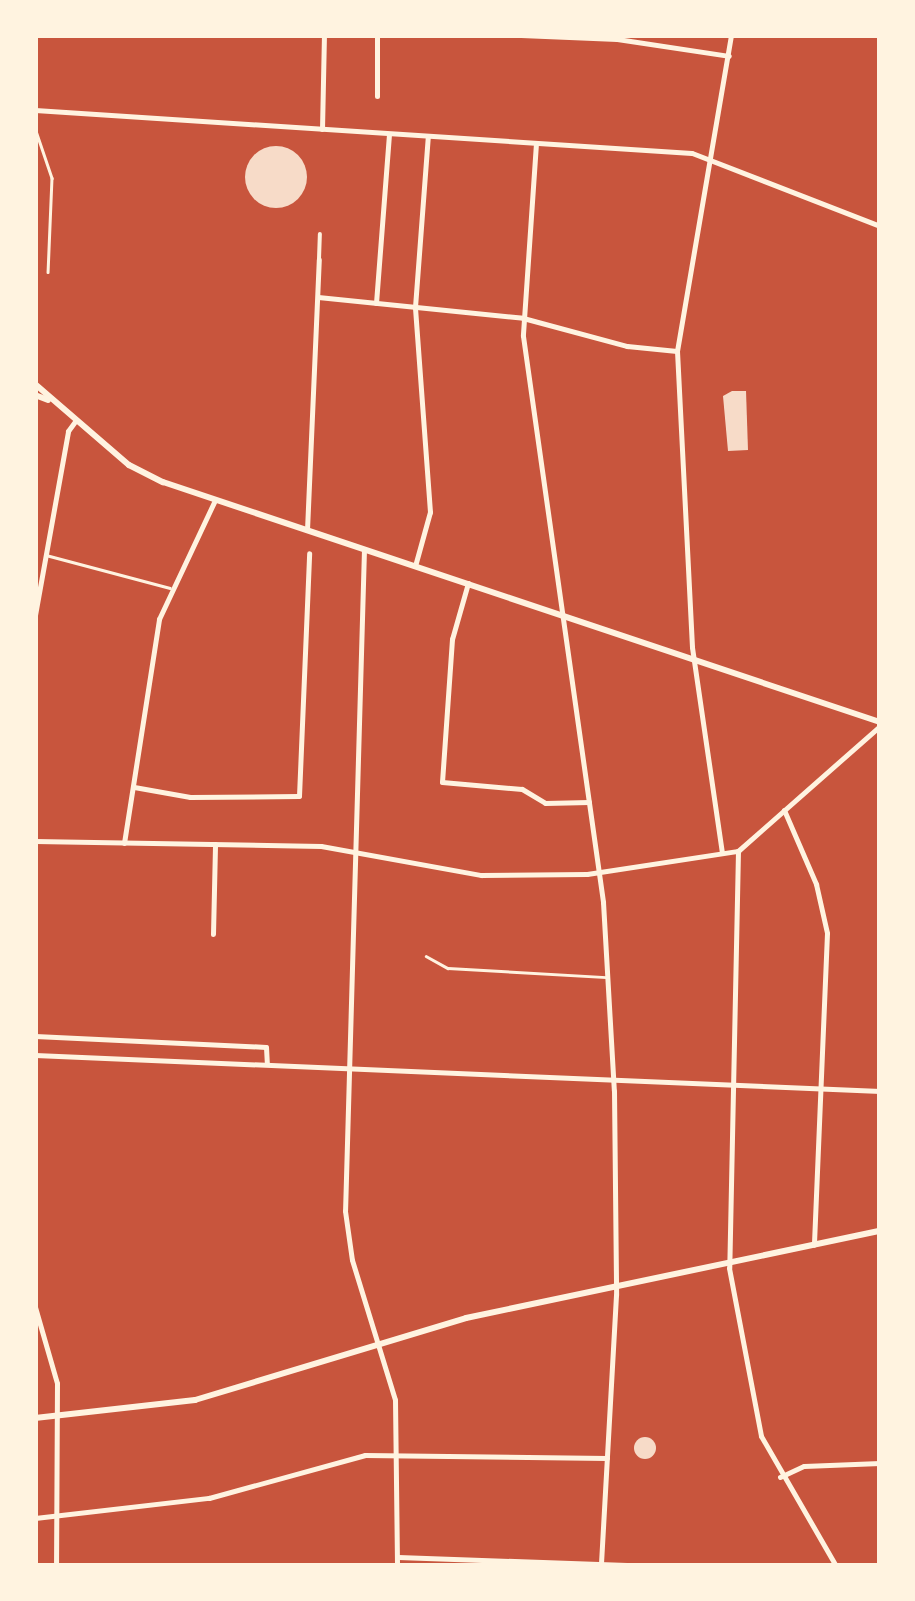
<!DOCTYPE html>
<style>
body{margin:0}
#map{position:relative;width:915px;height:1601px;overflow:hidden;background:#c8553d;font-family:"Source Sans 3",sans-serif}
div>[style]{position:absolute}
.building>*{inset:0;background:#f7dbc8}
.round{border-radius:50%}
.service>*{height:2.5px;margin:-1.25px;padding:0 1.25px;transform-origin:1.25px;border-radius:1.25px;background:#fff3e0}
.pedestrian>*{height:4px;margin:-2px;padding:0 2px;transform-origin:2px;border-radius:2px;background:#fff3e0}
.minor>*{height:5px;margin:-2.5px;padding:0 2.5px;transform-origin:2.5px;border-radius:2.5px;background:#fff3e0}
.tertiary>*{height:6px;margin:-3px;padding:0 3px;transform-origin:3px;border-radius:3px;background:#fff3e0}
span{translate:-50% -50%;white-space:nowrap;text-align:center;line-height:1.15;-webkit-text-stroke:8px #fff3e0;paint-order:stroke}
.frame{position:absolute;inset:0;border:38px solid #fff3e0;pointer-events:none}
</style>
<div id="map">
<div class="building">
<div class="round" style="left:245px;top:146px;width:62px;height:62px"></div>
<div style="clip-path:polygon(732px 391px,746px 391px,748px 450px,728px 451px,723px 396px)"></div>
<div class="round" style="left:634px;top:1437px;width:22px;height:22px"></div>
</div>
<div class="service">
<div style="left:35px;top:128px;width:53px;rotate:71.2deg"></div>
<div style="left:52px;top:178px;width:94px;rotate:92.4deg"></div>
<div style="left:46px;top:555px;width:128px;rotate:14.9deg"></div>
<div style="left:426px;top:956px;width:25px;rotate:29deg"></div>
<div style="left:448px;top:968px;width:158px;rotate:3.3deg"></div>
</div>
<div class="pedestrian">
<div style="left:319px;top:259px;width:25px;rotate:-88deg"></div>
</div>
<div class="minor">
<div style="left:521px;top:35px;width:96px;rotate:2.4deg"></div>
<div style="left:617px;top:39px;width:113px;rotate:8.6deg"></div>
<div style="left:377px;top:96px;width:61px;rotate:-90deg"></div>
<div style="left:35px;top:110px;width:658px;rotate:3.74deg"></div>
<div style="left:692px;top:153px;width:202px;rotate:21.2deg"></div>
<div style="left:322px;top:129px;width:94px;rotate:-88.8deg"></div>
<div style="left:536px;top:143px;width:193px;rotate:93.9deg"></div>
<div style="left:523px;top:336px;width:572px;rotate:81.95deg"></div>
<div style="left:603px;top:902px;width:189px;rotate:86.7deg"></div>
<div style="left:614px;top:1091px;width:204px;rotate:89.4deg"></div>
<div style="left:616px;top:1295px;width:268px;rotate:93.2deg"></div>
<div style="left:318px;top:297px;width:206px;rotate:5.8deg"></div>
<div style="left:523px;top:318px;width:108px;rotate:15.1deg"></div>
<div style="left:627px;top:346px;width:50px;rotate:5.7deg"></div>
<div style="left:376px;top:303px;width:169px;rotate:-85.6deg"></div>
<div style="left:307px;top:530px;width:271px;rotate:-87.5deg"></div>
<div style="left:364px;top:549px;width:662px;rotate:91.64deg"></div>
<div style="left:345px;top:1211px;width:49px;rotate:81.9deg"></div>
<div style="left:352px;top:1260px;width:146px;rotate:72.9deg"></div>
<div style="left:395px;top:1400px;width:166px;rotate:89.3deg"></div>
<div style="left:415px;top:566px;width:56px;rotate:-74.5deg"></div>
<div style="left:430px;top:512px;width:206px;rotate:-94.2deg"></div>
<div style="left:415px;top:307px;width:171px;rotate:-85.7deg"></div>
<div style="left:468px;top:583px;width:58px;rotate:105.9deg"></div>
<div style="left:452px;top:639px;width:143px;rotate:94deg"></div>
<div style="left:442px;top:782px;width:80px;rotate:5deg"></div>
<div style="left:522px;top:789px;width:27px;rotate:31deg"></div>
<div style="left:545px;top:803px;width:44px;rotate:-1.3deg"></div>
<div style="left:35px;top:615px;width:187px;rotate:-79.8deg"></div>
<div style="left:68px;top:431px;width:14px;rotate:-54deg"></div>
<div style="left:134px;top:787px;width:57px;rotate:10.1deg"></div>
<div style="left:190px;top:797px;width:109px;rotate:-0.5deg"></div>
<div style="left:299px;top:796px;width:243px;rotate:-87.6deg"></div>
<div style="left:784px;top:810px;width:81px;rotate:66.6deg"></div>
<div style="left:816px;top:884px;width:50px;rotate:77.3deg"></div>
<div style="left:827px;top:933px;width:312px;rotate:92.4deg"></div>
<div style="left:35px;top:841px;width:286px;rotate:1deg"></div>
<div style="left:321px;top:846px;width:163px;rotate:10.3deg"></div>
<div style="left:481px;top:875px;width:106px;rotate:-0.5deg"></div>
<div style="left:587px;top:874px;width:153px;rotate:-8.7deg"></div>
<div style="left:738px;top:851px;width:189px;rotate:-41.4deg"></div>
<div style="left:124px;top:843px;width:227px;rotate:-81.1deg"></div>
<div style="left:159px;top:619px;width:132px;rotate:-64.8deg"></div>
<div style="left:738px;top:851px;width:417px;rotate:91.2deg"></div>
<div style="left:729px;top:1268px;width:171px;rotate:79.2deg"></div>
<div style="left:761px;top:1436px;width:150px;rotate:60deg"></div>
<div style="left:722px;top:853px;width:208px;rotate:-98.3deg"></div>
<div style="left:692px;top:647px;width:296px;rotate:-92.9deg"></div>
<div style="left:677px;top:351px;width:321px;rotate:-80.3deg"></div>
<div style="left:213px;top:934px;width:90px;rotate:-88.7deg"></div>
<div style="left:35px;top:1036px;width:231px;rotate:2.7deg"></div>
<div style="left:266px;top:1047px;width:17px;rotate:87deg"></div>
<div style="left:35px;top:1055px;width:846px;rotate:2.44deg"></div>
<div style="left:35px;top:1307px;width:79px;rotate:73.9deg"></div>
<div style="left:57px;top:1383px;width:183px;rotate:90.3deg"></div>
<div style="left:780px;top:1477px;width:26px;rotate:-25deg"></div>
<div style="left:804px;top:1466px;width:76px;rotate:-2.3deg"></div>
<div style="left:35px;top:1518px;width:175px;rotate:-6.6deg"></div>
<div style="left:209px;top:1498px;width:162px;rotate:-15.4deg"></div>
<div style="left:365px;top:1455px;width:242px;rotate:0.7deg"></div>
<div style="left:398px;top:1557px;width:257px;rotate:2deg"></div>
</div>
<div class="tertiary">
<div style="left:35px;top:384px;width:124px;rotate:40.8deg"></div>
<div style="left:129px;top:465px;width:38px;rotate:27deg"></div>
<div style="left:163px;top:482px;width:756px;rotate:18.51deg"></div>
<div style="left:35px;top:395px;width:14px;rotate:21deg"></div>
<div style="left:35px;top:1418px;width:161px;rotate:-6.4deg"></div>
<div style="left:195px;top:1400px;width:283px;rotate:-16.8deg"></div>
<div style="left:466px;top:1318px;width:423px;rotate:-11.9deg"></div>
</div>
<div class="frame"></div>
</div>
